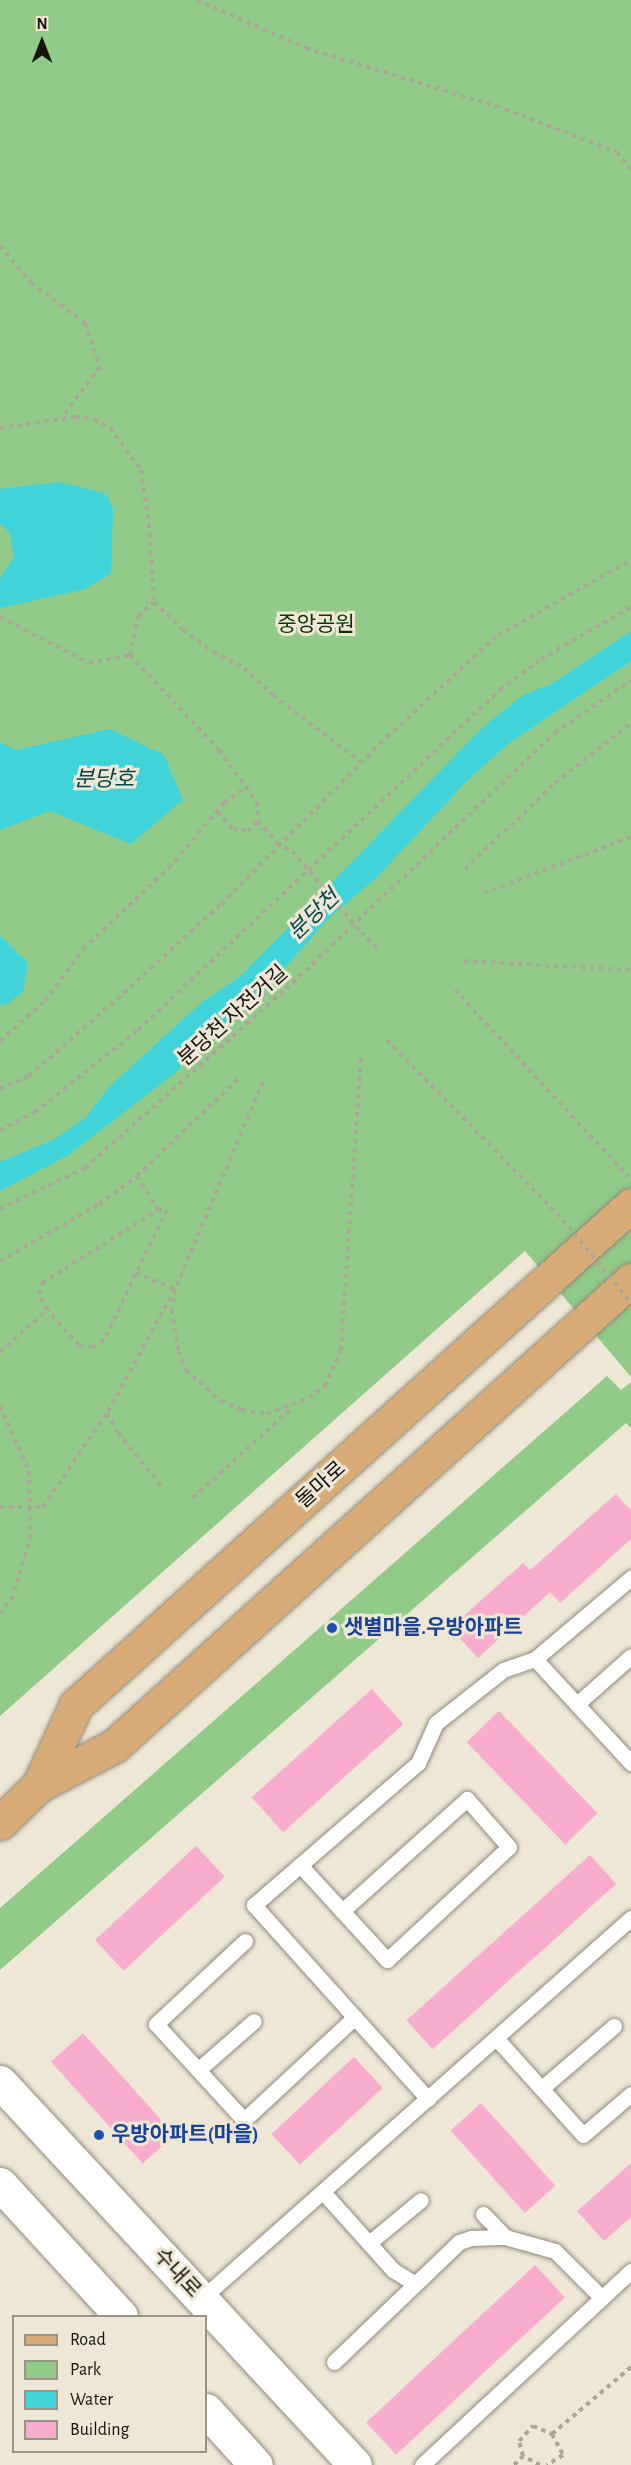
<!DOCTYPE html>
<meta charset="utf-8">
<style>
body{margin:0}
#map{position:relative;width:631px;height:2465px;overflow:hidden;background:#eee7d5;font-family:"Alegreya Sans","Noto Sans KR",sans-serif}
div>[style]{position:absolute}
.green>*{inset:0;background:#91ca89}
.water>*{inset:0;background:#40d4da}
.building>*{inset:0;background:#f8adce;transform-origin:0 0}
.path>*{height:4px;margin-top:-2px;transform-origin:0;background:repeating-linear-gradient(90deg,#aba697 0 4.5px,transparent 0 9px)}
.roads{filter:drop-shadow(0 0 2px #908979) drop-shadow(0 0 2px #908979)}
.lane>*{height:15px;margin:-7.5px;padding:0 7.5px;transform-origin:7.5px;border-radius:7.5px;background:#fff}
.secondary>*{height:33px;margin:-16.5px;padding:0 16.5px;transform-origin:16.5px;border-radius:16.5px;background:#fff}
.primary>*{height:33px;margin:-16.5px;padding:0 16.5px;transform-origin:16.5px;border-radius:16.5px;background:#d9ac77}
.path-bridge>*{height:4px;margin-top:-2px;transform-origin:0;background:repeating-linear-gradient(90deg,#aba697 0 4.5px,transparent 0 9px)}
.dots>*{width:16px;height:16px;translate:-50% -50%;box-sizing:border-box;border:3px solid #eee7d5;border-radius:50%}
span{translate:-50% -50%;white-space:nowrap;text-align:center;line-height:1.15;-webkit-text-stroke:6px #eee7d5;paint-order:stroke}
.park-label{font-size:21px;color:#073402}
.street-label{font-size:21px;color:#17140e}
.transit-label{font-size:21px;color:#164399;font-weight:700}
.left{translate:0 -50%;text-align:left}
.water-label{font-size:22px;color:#014648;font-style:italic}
.legend{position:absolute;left:12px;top:2315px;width:195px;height:138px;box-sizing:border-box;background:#eee7d5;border:2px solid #989385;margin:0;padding:8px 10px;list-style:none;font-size:18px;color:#17140e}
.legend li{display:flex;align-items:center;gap:12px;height:30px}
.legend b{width:30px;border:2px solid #989385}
.north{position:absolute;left:12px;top:12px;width:60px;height:60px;-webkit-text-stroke:4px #eee7d5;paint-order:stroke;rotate:0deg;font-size:16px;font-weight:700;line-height:24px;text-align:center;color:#17140e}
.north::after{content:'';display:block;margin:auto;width:21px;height:27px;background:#17140e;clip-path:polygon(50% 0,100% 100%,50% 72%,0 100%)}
</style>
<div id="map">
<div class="green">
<div style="clip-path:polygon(0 0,631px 0,631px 1377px,525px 1251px,0 1716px)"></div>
<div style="clip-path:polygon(607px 1376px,621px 1390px,631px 1382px,631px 1428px,626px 1423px,0 1970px,0 1908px)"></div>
</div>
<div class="water">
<div style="clip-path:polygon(58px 482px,104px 493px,109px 499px,113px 510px,111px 573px,85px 589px,0 608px,0 578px,14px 557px,10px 533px,0 524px,0 489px)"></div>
<div style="clip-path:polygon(631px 631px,631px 661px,508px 744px,467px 781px,375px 879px,329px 918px,274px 980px,175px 1073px,67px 1156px,0 1191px,0 1162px,55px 1139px,87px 1116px,109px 1087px,202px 1002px,242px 975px,483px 727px,523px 695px,553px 683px)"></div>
<div style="clip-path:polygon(110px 729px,164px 755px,183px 800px,131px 844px,50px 811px,0 830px,0 742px,16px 750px)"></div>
<div style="clip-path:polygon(0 935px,28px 963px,23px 991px,8px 1004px,0 1005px)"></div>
</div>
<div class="building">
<div style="clip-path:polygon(616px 1494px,631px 1510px,631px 1539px,560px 1603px,550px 1592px,478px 1658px,450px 1628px,523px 1563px,530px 1570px)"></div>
<div style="left:372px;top:1689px;width:47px;height:162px;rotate:48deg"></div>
<div style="left:499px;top:1711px;width:142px;height:45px;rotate:46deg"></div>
<div style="left:196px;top:1846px;width:42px;height:138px;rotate:47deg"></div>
<div style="left:590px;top:1855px;width:39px;height:247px;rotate:48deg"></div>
<div style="left:83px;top:2033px;width:137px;height:43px;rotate:48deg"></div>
<div style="left:354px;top:2057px;width:42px;height:113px;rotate:47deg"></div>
<div style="left:481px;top:2103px;width:111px;height:41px;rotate:48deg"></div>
<div style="clip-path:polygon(631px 2163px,631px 2217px,604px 2241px,577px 2211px)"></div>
<div style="left:535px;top:2265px;width:44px;height:231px;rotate:47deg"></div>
</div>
<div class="path">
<div style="left:197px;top:0;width:119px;rotate:23.8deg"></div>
<div style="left:306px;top:48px;width:208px;rotate:17deg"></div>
<div style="left:505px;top:109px;width:120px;rotate:21deg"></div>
<div style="left:617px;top:152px;width:22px;rotate:51deg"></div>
<div style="left:0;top:246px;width:48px;rotate:50deg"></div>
<div style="left:31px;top:283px;width:67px;rotate:36.5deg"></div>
<div style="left:85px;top:323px;width:46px;rotate:71.2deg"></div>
<div style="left:100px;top:367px;width:61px;rotate:127.1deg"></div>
<div style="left:0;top:428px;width:76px;rotate:-8.3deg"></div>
<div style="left:75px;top:417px;width:19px;rotate:6deg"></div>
<div style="left:94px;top:419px;width:18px;rotate:29deg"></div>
<div style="left:110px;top:428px;width:52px;rotate:53.6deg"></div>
<div style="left:141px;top:470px;width:64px;rotate:81.9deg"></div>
<div style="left:150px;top:533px;width:69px;rotate:86.7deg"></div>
<div style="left:154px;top:602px;width:40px;rotate:44deg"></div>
<div style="left:183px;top:630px;width:37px;rotate:36deg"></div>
<div style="left:213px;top:652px;width:35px;rotate:27deg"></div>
<div style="left:244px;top:668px;width:40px;rotate:43deg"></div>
<div style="left:273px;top:695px;width:111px;rotate:37.3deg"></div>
<div style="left:0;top:617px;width:100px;rotate:27.3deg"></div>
<div style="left:89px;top:663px;width:42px;rotate:-11deg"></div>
<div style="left:130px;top:655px;width:130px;rotate:46.9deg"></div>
<div style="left:219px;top:750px;width:64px;rotate:53.8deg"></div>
<div style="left:257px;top:802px;width:19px;rotate:87deg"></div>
<div style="left:258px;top:821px;width:29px;rotate:49deg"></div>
<div style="left:277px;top:843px;width:17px;rotate:28deg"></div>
<div style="left:130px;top:655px;width:40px;rotate:-78deg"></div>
<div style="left:138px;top:616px;width:21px;rotate:-41deg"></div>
<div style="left:217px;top:812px;width:23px;rotate:47deg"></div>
<div style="left:233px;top:829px;width:15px;rotate:8deg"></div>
<div style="left:248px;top:831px;width:14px;rotate:-45deg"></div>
<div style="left:465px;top:869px;width:124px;rotate:-43.7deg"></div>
<div style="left:555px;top:783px;width:97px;rotate:-38.3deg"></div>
<div style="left:484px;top:893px;width:157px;rotate:-20.9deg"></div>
<div style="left:361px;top:932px;width:23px;rotate:45deg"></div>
<div style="left:464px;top:961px;width:167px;rotate:3.1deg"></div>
<div style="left:455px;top:990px;width:255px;rotate:47.1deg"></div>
<div style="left:387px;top:1040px;width:252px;rotate:45.6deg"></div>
<div style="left:0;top:1041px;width:60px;rotate:-41.6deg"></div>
<div style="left:45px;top:1001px;width:64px;rotate:-53.8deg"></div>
<div style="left:83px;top:949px;width:118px;rotate:-43.3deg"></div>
<div style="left:169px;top:868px;width:85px;rotate:-49.8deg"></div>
<div style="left:224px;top:803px;width:28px;rotate:-35deg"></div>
<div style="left:263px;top:1082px;width:225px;rotate:113deg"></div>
<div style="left:175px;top:1289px;width:21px;rotate:98deg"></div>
<div style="left:172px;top:1310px;width:41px;rotate:81.7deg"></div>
<div style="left:178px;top:1351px;width:21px;rotate:67deg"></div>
<div style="left:186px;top:1370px;width:47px;rotate:41.5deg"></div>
<div style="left:221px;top:1401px;width:23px;rotate:23deg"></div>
<div style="left:242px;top:1410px;width:25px;rotate:9deg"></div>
<div style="left:267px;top:1414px;width:45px;rotate:-20.9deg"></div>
<div style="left:309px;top:1398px;width:20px;rotate:-37deg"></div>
<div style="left:325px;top:1386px;width:39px;rotate:-66deg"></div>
<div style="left:341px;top:1350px;width:294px;rotate:-86.1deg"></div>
<div style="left:0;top:1089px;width:32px;rotate:-24deg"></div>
<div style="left:29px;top:1076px;width:117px;rotate:-41.2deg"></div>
<div style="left:117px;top:999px;width:141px;rotate:-42.4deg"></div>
<div style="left:221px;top:904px;width:235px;rotate:-45.2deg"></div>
<div style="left:387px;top:737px;width:151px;rotate:-42.6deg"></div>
<div style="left:498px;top:635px;width:153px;rotate:-29.4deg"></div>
<div style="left:0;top:1130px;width:39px;rotate:-27deg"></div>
<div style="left:35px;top:1112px;width:132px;rotate:-38.5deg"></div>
<div style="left:138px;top:1030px;width:497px;rotate:-43.2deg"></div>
<div style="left:500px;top:690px;width:51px;rotate:-37.1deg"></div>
<div style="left:541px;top:659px;width:104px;rotate:-30deg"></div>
<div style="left:137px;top:1176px;width:40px;rotate:58deg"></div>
<div style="left:0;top:1209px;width:94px;rotate:-25.8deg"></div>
<div style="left:85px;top:1168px;width:269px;rotate:-41.7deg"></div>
<div style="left:286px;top:989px;width:371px;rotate:-43.6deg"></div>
<div style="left:555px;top:733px;width:93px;rotate:-34.9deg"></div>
<div style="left:158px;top:1210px;width:9px"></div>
<div style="left:167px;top:1210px;width:144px;rotate:115.9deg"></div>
<div style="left:104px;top:1340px;width:13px;rotate:148deg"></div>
<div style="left:93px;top:1347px;width:14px;rotate:-172deg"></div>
<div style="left:79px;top:1345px;width:47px;rotate:-132.4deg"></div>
<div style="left:47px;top:1310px;width:18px;rotate:-117deg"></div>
<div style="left:39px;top:1294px;width:11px;rotate:-75deg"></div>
<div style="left:42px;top:1283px;width:137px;rotate:-32.2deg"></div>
<div style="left:0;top:1261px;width:114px;rotate:-29.9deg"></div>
<div style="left:99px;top:1204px;width:47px;rotate:-36.4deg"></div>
<div style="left:137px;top:1176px;width:141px;rotate:-43.9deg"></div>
<div style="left:136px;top:1273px;width:42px;rotate:22.3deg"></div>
<div style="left:175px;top:1289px;width:141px;rotate:118.7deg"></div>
<div style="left:107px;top:1413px;width:23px;rotate:61deg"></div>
<div style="left:118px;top:1433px;width:71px;rotate:50.7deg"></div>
<div style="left:0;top:1352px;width:63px;rotate:-41.8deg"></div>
<div style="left:0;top:1406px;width:71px;rotate:66deg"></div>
<div style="left:29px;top:1471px;width:64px;rotate:88.2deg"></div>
<div style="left:31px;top:1535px;width:64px;rotate:106.4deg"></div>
<div style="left:13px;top:1596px;width:21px;rotate:127deg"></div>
<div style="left:193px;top:1498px;width:134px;rotate:-42.3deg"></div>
<div style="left:0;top:1507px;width:43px"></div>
<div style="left:43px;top:1507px;width:114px;rotate:-55.8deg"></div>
<div style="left:552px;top:2434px;width:104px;rotate:-40.3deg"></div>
<div style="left:514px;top:2465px;width:13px;rotate:-45deg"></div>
<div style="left:540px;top:2465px;width:19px;rotate:-152deg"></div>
<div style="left:523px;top:2456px;width:16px;rotate:-105deg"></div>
<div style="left:519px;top:2441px;width:21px;rotate:-47deg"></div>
<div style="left:533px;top:2426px;width:21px;rotate:23deg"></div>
<div style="left:552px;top:2434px;width:24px;rotate:62deg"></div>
<div style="left:563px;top:2455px;width:19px;rotate:148deg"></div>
</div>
<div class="roads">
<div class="lane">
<div style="left:535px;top:1659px;width:142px;rotate:47.3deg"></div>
<div style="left:577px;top:1704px;width:72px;rotate:-41.6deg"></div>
<div style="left:300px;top:1865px;width:129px;rotate:47.5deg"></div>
<div style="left:387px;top:1960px;width:166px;rotate:-42.8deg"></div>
<div style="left:509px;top:1847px;width:64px;rotate:-131.2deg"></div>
<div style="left:467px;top:1799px;width:168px;rotate:138.1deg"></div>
<div style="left:245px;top:1941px;width:122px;rotate:137deg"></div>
<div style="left:156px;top:2024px;width:130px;rotate:47.5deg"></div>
<div style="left:244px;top:2120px;width:151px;rotate:-42.9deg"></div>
<div style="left:496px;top:2038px;width:130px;rotate:48.1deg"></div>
<div style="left:583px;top:2135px;width:63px;rotate:-40.5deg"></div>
<div style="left:198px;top:2070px;width:74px;rotate:-41.2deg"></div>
<div style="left:542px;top:2088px;width:95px;rotate:-40.7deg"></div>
<div style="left:428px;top:2099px;width:261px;rotate:-131.9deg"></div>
<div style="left:254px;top:1905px;width:217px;rotate:-40.9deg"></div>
<div style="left:418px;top:1763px;width:44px;rotate:-65.8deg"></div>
<div style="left:436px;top:1723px;width:85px;rotate:-38.3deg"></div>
<div style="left:503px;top:1670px;width:34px;rotate:-19deg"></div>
<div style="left:535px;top:1659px;width:126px;rotate:-40.2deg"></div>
<div style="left:323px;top:2192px;width:105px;rotate:48.1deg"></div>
<div style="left:393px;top:2270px;width:26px;rotate:32deg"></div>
<div style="left:483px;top:2214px;width:32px;rotate:46deg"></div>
<div style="left:369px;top:2243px;width:67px;rotate:-39.6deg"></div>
<div style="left:201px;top:2299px;width:575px;rotate:-41.54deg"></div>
<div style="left:334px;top:2362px;width:173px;rotate:-43.8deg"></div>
<div style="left:459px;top:2242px;width:13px;rotate:-18deg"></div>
<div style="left:471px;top:2238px;width:34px;rotate:-2deg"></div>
<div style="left:505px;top:2237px;width:52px;rotate:15.6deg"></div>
<div style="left:555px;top:2251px;width:66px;rotate:45deg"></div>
<div style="left:422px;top:2465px;width:285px;rotate:-42.9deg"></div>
</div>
<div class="secondary">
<div style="left:0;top:2082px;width:522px;rotate:47.17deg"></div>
<div style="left:0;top:2184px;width:179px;rotate:47.5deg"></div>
<div style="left:206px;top:2410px;width:74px;rotate:47.7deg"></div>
</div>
<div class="primary">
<div style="left:39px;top:1785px;width:88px;rotate:-65.2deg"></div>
<div style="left:76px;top:1705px;width:747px;rotate:-42.02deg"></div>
<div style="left:0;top:1823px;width:54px;rotate:-44.3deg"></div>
<div style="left:39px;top:1785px;width:85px;rotate:-27.5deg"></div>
<div style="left:114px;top:1746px;width:696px;rotate:-42.03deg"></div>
</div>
</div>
<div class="path-bridge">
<div style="left:292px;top:851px;width:106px;rotate:49.6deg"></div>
<div style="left:563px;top:1220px;width:107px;rotate:50.7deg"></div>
</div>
<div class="dots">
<div style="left:332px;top:1628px;background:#1a4fb4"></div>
<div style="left:99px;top:2135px;background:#1a4fb4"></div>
</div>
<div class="park-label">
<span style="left:316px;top:625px">중앙공원</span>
</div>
<div class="street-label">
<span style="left:233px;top:1016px;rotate:-42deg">분당천 자전거길</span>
<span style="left:321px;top:1485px;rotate:-42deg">돌마로</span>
<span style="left:177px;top:2273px;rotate:47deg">수내로</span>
</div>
<div class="transit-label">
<span class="left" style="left:344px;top:1628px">샛별마을.우방아파트</span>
<span class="left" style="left:111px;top:2135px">우방아파트(마을)</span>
</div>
<div class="water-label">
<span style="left:104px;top:780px">분당호</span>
<span style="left:314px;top:915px;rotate:-44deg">분당천</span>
</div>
<ul class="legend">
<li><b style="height:8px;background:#d9ac77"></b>Road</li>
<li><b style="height:16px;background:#91ca89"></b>Park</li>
<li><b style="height:16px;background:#40d4da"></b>Water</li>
<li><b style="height:16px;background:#f8adce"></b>Building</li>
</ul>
<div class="north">N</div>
</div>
